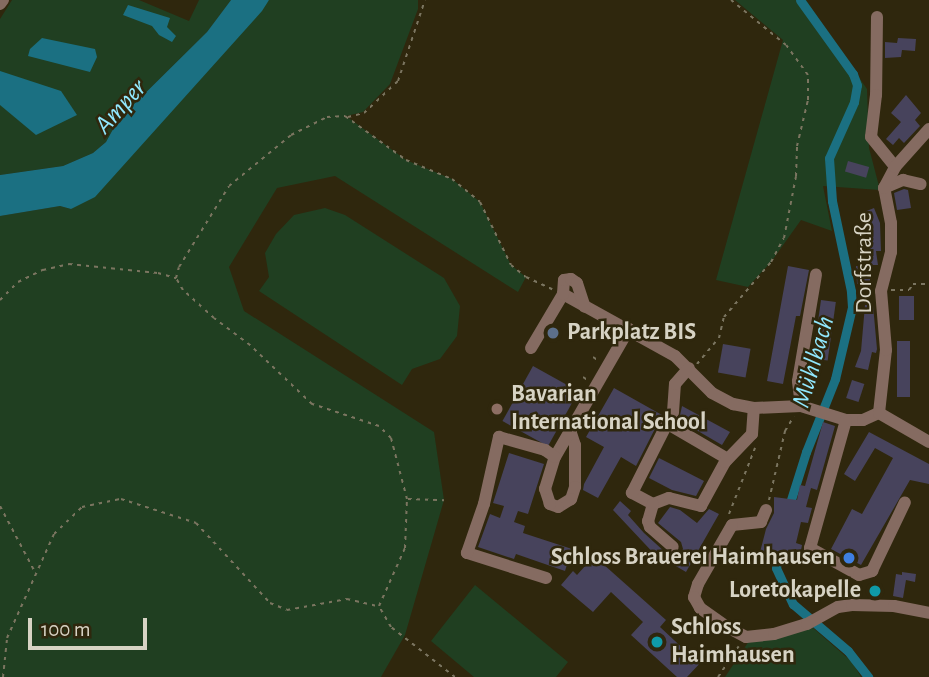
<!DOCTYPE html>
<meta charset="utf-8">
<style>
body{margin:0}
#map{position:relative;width:929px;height:677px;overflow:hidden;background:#2f270d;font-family:"Alegreya Sans",sans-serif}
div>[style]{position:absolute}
.green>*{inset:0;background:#203f21}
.water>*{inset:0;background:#1b7082}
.canal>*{height:9px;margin:-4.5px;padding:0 4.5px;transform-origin:4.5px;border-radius:4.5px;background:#1b7082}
.building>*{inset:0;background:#47435c;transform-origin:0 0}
.path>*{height:2px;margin-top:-1px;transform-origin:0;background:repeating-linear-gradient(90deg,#7b7560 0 3.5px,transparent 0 8.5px)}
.minor>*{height:12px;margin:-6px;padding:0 6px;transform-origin:6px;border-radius:6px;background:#856b61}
.dots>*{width:19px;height:19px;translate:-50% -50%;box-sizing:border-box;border:4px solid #2f270d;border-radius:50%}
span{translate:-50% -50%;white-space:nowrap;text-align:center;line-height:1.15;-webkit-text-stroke:5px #2f270d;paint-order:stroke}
.street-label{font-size:24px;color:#d7d3c4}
.poi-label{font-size:24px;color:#d7d3c4;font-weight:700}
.left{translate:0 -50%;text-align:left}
.right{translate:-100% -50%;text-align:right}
.water-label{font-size:26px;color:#91e8fe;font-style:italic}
.scale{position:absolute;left:28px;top:618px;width:119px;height:32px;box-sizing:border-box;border:4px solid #d7d3c4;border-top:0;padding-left:9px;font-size:21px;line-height:24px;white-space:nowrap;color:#d7d3c4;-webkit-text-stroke:5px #2f270d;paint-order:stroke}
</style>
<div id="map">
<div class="green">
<div style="clip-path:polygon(12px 0,139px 0,189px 21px,199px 0,231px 0,207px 32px,118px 120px,106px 142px,93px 153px,63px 166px,0 175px,0 19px)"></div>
<div style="clip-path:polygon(269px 0,418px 0,418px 9px,390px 84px,363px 112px,346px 116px,406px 160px,452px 179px,480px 202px,511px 265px,526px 277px,518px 292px,335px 176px,277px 188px,229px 267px,244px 311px,434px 432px,444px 500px,405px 635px,381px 677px,0 677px,0 216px,60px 206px,71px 209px)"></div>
<div style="clip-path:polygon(735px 0,806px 0,867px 89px,869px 148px,880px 190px,823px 186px,832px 231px,801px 220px,771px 262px,748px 287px,716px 280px,783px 40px)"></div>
<div style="clip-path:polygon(325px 208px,345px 215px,444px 278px,460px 306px,457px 336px,440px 359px,412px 369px,402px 385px,259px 291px,269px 277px,265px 253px,276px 234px,294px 215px)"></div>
<div style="clip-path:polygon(475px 585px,568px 662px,556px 677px,474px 677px,431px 641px)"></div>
<div style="clip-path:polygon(812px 627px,852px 662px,861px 677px,725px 677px,749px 641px)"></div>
</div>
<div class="water">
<div style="clip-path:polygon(231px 0,269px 0,262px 11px,95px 197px,71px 209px,60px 206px,0 216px,0 175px,63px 166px,93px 153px,106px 142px,118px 120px,207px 32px)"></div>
<div style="clip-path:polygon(128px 5px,170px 18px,167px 27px,176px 36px,172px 42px,159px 35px,152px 26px,123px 15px)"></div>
<div style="clip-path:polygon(42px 38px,95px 49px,97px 57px,90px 72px,28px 56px,30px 49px)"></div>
<div style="clip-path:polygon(0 71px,61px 91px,77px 115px,36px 135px,0 105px)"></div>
</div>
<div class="canal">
<div style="left:788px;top:509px;width:60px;rotate:-72.5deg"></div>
<div style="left:806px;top:452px;width:79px;rotate:-68.3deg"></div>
<div style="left:835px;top:379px;width:74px;rotate:-76.7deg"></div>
<div style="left:852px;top:307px;width:16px;rotate:-94deg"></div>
<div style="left:851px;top:291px;width:92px;rotate:-101.9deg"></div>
<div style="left:832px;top:201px;width:43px;rotate:-94deg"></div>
<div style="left:829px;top:158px;width:61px;rotate:-65.9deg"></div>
<div style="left:854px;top:102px;width:17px;rotate:-80deg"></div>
<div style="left:857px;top:85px;width:12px;rotate:-110deg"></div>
<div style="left:853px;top:74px;width:91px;rotate:-125.6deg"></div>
<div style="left:779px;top:547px;width:21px;rotate:98deg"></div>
<div style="left:776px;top:568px;width:40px;rotate:65deg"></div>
<div style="left:793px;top:604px;width:72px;rotate:40.5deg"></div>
<div style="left:848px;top:651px;width:33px;rotate:52deg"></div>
</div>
<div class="building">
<div style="clip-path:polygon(898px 38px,916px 39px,915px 51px,902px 50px,901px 57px,885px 58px,885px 42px,897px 43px)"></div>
<div style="clip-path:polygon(906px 95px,921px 113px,915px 120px,920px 126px,904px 143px,899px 138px,893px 145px,886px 139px,901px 122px,891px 113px)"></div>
<div style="left:848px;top:161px;width:22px;height:11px;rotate:16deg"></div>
<div style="clip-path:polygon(904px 189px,908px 190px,911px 208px,897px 210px,894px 193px)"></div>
<div style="clip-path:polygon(874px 208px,880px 223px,881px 251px,876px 251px,878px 265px,870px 265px,870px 284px,857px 284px,856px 266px,863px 266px,863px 258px,869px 257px,866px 224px,863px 225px,859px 214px)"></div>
<div style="clip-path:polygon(788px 266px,809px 270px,800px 316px,796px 316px,783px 384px,767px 381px)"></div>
<div style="left:899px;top:296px;width:15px;height:24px"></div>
<div style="left:821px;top:300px;width:15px;height:59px;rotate:8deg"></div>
<div style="clip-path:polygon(865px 305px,873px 305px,877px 349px,876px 353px,872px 352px,868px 370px,855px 367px,861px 351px)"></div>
<div style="left:897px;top:341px;width:13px;height:56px"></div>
<div style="left:723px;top:344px;width:28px;height:29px;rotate:10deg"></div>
<div style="left:533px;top:366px;width:52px;height:63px;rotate:29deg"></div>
<div style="left:852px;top:380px;width:13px;height:19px;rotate:18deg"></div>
<div style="clip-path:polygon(614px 388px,662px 415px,636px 466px,621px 457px,598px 498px,583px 490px,584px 484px,604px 447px,586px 437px)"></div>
<div style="clip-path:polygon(682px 406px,730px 432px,722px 445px,679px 420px)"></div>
<div style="clip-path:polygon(823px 422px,835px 426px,817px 490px,811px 488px,806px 507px,812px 508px,808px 523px,801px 522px,796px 543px,802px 545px,799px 561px,773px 555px,772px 561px,759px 556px,766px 529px,774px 513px,774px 497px,797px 500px,800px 485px,805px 486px)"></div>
<div style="clip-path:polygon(869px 432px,929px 464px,929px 484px,910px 480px,861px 565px,831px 549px,852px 509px,862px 514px,893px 458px,875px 448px,855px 481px,844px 474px)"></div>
<div style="clip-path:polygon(509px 453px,544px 464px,528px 514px,518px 511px,514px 522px,525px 526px,523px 533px,572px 549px,565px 571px,516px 554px,514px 559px,478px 547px,490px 514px,500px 518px,504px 506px,493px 503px)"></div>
<div style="clip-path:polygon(659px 458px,704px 481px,696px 496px,672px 490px,649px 478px)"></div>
<div style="clip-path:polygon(620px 501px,631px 511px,628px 515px,644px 533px,665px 552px,659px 559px,613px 510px)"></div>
<div style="clip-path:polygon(670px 507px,680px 510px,697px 523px,709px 509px,719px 514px,686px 572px,674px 565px,683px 549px,681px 542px,658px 523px)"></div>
<div style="clip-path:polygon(594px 556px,666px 620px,660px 627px,689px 654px,694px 648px,705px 658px,687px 677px,677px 677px,631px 635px,643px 622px,611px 592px,593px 612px,561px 585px,573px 571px,577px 575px)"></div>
<div style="clip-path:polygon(902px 572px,916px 574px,915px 582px,906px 580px,903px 598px,893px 596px,896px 574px,902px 575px)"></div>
</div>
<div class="path">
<div style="left:348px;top:117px;width:16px;rotate:-14deg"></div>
<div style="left:364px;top:113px;width:47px;rotate:-43.3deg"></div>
<div style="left:398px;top:81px;width:85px;rotate:-71.6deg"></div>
<div style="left:891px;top:290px;width:18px"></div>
<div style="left:909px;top:290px;width:7px;rotate:-56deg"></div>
<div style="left:913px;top:284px;width:16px"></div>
<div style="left:0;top:300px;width:25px;rotate:-45deg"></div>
<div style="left:18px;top:282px;width:28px;rotate:-26deg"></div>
<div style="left:43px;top:270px;width:27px;rotate:-13deg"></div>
<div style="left:69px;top:264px;width:89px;rotate:5.8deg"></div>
<div style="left:158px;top:273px;width:19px;rotate:16deg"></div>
<div style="left:593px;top:357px;width:7px;rotate:34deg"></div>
<div style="left:697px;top:364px;width:34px;rotate:-50deg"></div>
<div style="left:719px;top:338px;width:22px;rotate:-77deg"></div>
<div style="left:724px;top:317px;width:72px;rotate:-49.5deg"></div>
<div style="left:771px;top:262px;width:27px;rotate:-62deg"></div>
<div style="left:784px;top:238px;width:63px;rotate:-79deg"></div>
<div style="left:796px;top:176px;width:30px;rotate:-88deg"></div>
<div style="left:797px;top:146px;width:47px;rotate:-76.6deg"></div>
<div style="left:808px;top:100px;width:25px;rotate:-90deg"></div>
<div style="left:808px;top:75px;width:37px;rotate:-126deg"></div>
<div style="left:786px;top:45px;width:71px;rotate:-140.7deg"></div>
<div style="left:583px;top:377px;width:7px;rotate:34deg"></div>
<div style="left:408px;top:499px;width:36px;rotate:2deg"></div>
<div style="left:769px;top:500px;width:71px;rotate:-76.9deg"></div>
<div style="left:785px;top:431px;width:17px;rotate:-59deg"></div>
<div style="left:0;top:506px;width:75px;rotate:62.1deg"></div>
<div style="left:729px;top:514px;width:71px;rotate:-68.5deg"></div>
<div style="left:3px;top:677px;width:39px;rotate:-84deg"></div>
<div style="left:7px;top:638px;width:114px;rotate:-65.7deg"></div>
<div style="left:54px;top:534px;width:39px;rotate:-44deg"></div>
<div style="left:82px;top:507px;width:40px;rotate:-12deg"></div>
<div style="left:121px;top:499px;width:79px;rotate:17.7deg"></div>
<div style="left:196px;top:523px;width:109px;rotate:47.2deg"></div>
<div style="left:270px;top:603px;width:18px;rotate:22deg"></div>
<div style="left:287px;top:610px;width:61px;rotate:-10.4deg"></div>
<div style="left:347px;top:599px;width:32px;rotate:13deg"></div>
<div style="left:455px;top:677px;width:81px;rotate:-142deg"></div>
<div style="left:391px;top:627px;width:24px;rotate:-120deg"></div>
<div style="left:379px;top:606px;width:64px;rotate:-65.9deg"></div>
<div style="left:405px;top:548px;width:49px;rotate:-87.7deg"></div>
<div style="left:407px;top:499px;width:63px;rotate:-104.7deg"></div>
<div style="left:391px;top:438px;width:17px;rotate:-135deg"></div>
<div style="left:379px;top:426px;width:71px;rotate:-161.8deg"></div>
<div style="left:312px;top:404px;width:86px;rotate:-136.4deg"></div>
<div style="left:250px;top:345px;width:45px;rotate:-143.1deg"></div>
<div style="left:214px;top:318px;width:42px;rotate:-137.9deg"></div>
<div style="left:183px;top:290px;width:14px;rotate:-120deg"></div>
<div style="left:176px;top:278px;width:11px;rotate:-75deg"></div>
<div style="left:179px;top:267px;width:95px;rotate:-58.3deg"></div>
<div style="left:229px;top:186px;width:80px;rotate:-39.4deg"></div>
<div style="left:291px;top:135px;width:40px;rotate:-26.6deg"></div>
<div style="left:327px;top:117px;width:18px;rotate:-3deg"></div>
<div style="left:345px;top:116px;width:75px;rotate:35.8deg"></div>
<div style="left:406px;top:160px;width:50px;rotate:22.4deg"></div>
<div style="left:452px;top:179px;width:36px;rotate:39deg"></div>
<div style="left:480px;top:202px;width:70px;rotate:63.8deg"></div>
<div style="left:511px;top:265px;width:19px;rotate:39deg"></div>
<div style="left:526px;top:277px;width:29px;rotate:25deg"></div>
<div style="left:718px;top:677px;width:37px;rotate:-56deg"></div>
</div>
<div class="minor">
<div style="left:0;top:4px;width:5px;rotate:-53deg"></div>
<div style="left:877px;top:17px;width:78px;rotate:90.7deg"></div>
<div style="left:876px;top:95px;width:42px;rotate:96.8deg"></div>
<div style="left:871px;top:137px;width:38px;rotate:51deg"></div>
<div style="left:884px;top:188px;width:21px;rotate:-23deg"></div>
<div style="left:903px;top:180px;width:18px;rotate:13deg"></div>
<div style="left:563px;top:294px;width:128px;rotate:29deg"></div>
<div style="left:675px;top:356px;width:52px;rotate:45deg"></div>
<div style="left:712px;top:393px;width:24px;rotate:28deg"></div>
<div style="left:733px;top:404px;width:21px;rotate:11deg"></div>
<div style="left:754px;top:408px;width:47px;rotate:-2.4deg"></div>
<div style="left:801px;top:406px;width:47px;rotate:17.3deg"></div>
<div style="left:846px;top:420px;width:17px"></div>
<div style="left:863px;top:420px;width:17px;rotate:-24deg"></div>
<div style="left:531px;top:348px;width:63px;rotate:-59.3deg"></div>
<div style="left:563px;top:294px;width:14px;rotate:-86deg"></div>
<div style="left:564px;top:280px;width:7px;rotate:-8deg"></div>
<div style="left:571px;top:279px;width:7px;rotate:34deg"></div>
<div style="left:577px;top:283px;width:25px;rotate:72deg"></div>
<div style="left:801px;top:406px;width:25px;rotate:-97deg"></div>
<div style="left:798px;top:381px;width:108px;rotate:-80.4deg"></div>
<div style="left:879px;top:413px;width:63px;rotate:-83.7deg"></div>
<div style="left:886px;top:350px;width:59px;rotate:-94.8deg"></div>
<div style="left:881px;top:291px;width:40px;rotate:-75.6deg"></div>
<div style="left:891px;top:252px;width:29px;rotate:-90deg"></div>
<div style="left:891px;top:223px;width:36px;rotate:-101deg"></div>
<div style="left:884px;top:188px;width:24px;rotate:-62deg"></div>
<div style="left:895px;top:167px;width:51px;rotate:-48.2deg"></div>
<div style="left:879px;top:413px;width:58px;rotate:30.1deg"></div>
<div style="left:846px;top:420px;width:133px;rotate:105.7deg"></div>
<div style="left:810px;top:548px;width:56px;rotate:28.9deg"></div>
<div style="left:859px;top:575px;width:14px;rotate:-17deg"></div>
<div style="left:872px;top:571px;width:76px;rotate:-64.4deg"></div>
<div style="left:668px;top:424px;width:69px;rotate:30.3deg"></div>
<div style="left:571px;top:433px;width:13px;rotate:72deg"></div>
<div style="left:575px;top:445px;width:42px;rotate:90deg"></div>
<div style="left:575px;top:487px;width:13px;rotate:108deg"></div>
<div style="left:571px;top:499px;width:15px;rotate:148deg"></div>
<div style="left:558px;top:507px;width:9px;rotate:-159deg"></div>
<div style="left:550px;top:504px;width:16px;rotate:-108deg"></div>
<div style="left:545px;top:489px;width:34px;rotate:-73deg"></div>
<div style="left:555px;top:457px;width:148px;rotate:-60deg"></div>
<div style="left:653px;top:504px;width:24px;rotate:-152deg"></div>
<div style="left:632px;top:493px;width:91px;rotate:-63.2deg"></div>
<div style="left:673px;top:412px;width:28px;rotate:-86deg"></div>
<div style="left:675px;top:384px;width:21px;rotate:-49deg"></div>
<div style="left:653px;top:504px;width:17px;rotate:-21deg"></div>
<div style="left:669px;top:498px;width:33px;rotate:14deg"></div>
<div style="left:701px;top:506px;width:50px;rotate:-61.4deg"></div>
<div style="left:725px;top:462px;width:39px;rotate:-46deg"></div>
<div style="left:752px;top:434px;width:26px;rotate:-86deg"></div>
<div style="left:653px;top:504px;width:18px;rotate:106deg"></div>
<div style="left:648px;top:521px;width:6px;rotate:72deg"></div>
<div style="left:650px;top:527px;width:30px;rotate:41deg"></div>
<div style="left:766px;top:510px;width:13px;rotate:113deg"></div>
<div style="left:761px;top:522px;width:29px;rotate:174deg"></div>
<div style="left:732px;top:525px;width:68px;rotate:120deg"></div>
<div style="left:698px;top:584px;width:14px;rotate:107deg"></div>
<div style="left:694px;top:597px;width:13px;rotate:61deg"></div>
<div style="left:700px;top:608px;width:35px;rotate:35deg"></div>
<div style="left:729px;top:628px;width:19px;rotate:28deg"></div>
<div style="left:746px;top:637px;width:28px;rotate:-6deg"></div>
<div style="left:774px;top:634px;width:34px;rotate:-17deg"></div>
<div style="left:807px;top:624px;width:35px;rotate:-29deg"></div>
<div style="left:838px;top:607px;width:14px;rotate:-8deg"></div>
<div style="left:852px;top:605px;width:42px;rotate:1.4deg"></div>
<div style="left:894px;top:606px;width:36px;rotate:11deg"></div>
<div style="left:546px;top:578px;width:83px;rotate:-162.4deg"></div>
<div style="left:467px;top:553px;width:52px;rotate:-70.9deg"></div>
<div style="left:484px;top:504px;width:69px;rotate:-77.4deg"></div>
<div style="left:499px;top:437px;width:48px;rotate:15.8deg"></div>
<div style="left:545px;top:450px;width:12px;rotate:35deg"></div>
</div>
<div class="dots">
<div style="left:553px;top:333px;background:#5c6f8a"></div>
<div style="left:497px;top:409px;background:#8d6e63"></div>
<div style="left:849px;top:558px;background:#3f7fe0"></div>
<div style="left:875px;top:591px;background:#0f9aa8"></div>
<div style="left:657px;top:642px;background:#0f9aa8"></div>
</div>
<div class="street-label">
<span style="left:865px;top:263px;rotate:-90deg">Dorfstraße</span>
</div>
<div class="poi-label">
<span class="left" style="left:567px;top:333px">Parkplatz BIS</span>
<span class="left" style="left:511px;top:409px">Bavarian<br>International School</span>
<span class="right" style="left:835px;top:558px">Schloss Brauerei Haimhausen</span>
<span class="right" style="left:861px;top:591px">Loretokapelle</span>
<span class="left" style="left:671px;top:642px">Schloss<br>Haimhausen</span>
</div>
<div class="water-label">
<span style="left:121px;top:107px;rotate:-48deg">Amper</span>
<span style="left:814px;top:362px;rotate:-74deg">Mühlbach</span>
</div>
<div class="scale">100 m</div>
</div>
